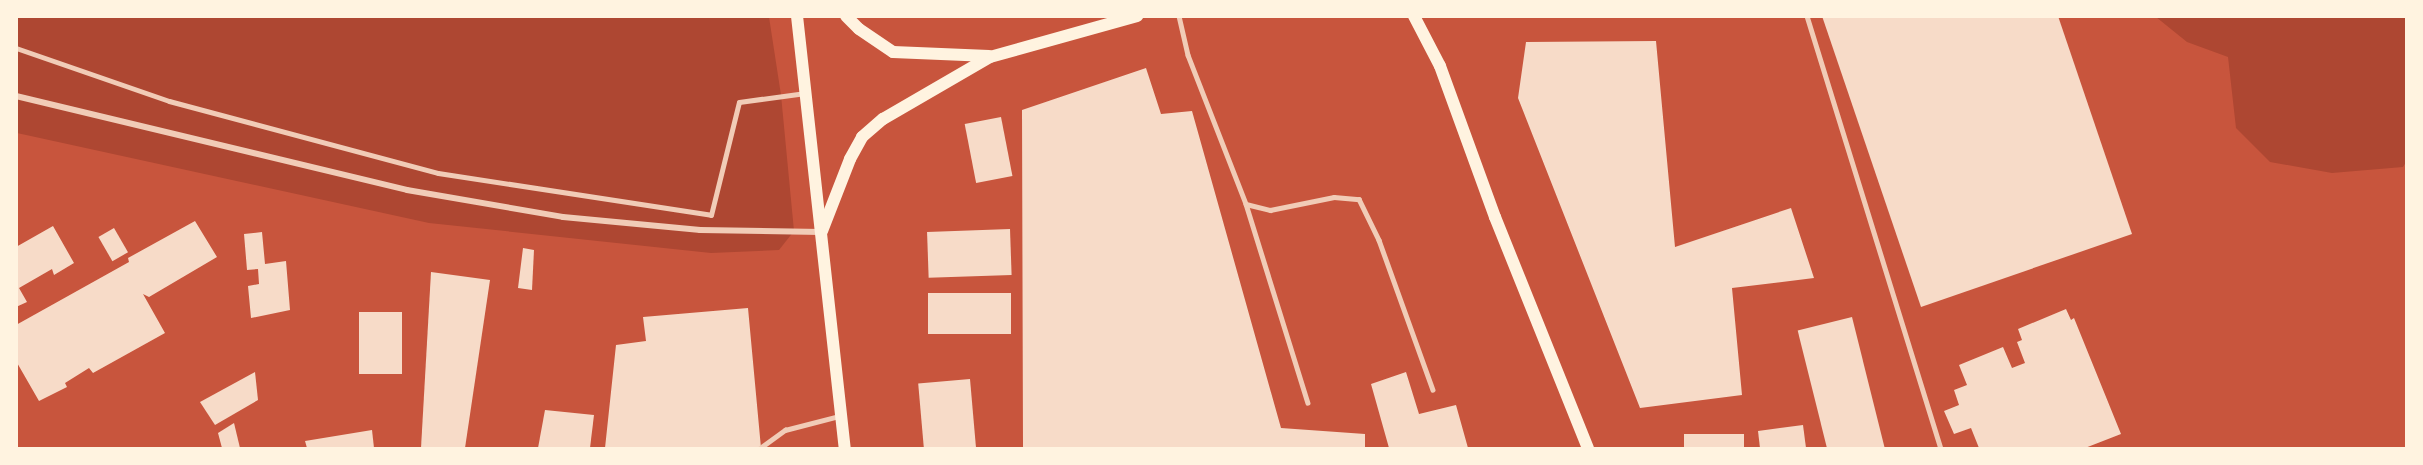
<!DOCTYPE html>
<style>
body{margin:0}
#map{position:relative;width:2423px;height:465px;overflow:hidden;background:#c8553d;font-family:Cabin,sans-serif}
div>[style]{position:absolute}
.green>*{inset:0;background:#ae4732}
.building>*{inset:0;background:#f7dbc8;transform-origin:0 0}
.service>*{height:4.5px;margin:-2.25px;padding:0 2.25px;transform-origin:2.25px;border-radius:2.25px;background:#f1ccb7}
.pedestrian>*{height:5px;margin:-2.5px;padding:0 2.5px;transform-origin:2.5px;border-radius:2.5px;background:#f1ccb7}
.minor>*{height:6px;margin:-3px;padding:0 3px;transform-origin:3px;border-radius:3px;background:#f1ccb7}
.secondary>*{height:12px;margin:-6px;padding:0 6px;transform-origin:6px;border-radius:6px;background:#fff3e0}
span{translate:-50% -50%;white-space:nowrap;text-align:center;line-height:1.15;-webkit-text-stroke:6px #fff3e0;paint-order:stroke}
.frame{position:absolute;inset:0;border:18px solid #fff3e0;pointer-events:none}
</style>
<div id="map">
<div class="green">
<div style="clip-path:polygon(17px 17px,769px 17px,781px 95px,794px 231px,779px 250px,711px 253px,429px 223px,17px 133px)"></div>
<div style="clip-path:polygon(2156px 17px,2406px 17px,2406px 162px,2403px 167px,2332px 173px,2270px 162px,2236px 128px,2228px 57px,2187px 42px)"></div>
</div>
<div class="building">
<div style="clip-path:polygon(1822px 16px,2058px 16px,2132px 234px,1921px 307px)"></div>
<div style="clip-path:polygon(1656px 41px,1675px 247px,1791px 208px,1814px 278px,1732px 288px,1742px 395px,1640px 408px,1518px 98px,1526px 42px)"></div>
<div style="clip-path:polygon(1146px 68px,1161px 114px,1192px 111px,1281px 428px,1365px 434px,1365px 448px,1023px 448px,1022px 110px)"></div>
<div style="left:1001px;top:117px;width:60px;height:37px;rotate:79deg"></div>
<div style="clip-path:polygon(195px 221px,217px 257px,149px 297px,143px 294px,165px 333px,93px 373px,89px 368px,65px 383px,67px 387px,39px 401px,16px 361px,16px 325px,129px 262px,128px 258px)"></div>
<div style="clip-path:polygon(53px 226px,74px 263px,54px 275px,52px 269px,19px 288px,27px 302px,16px 307px,16px 247px)"></div>
<div style="left:114px;top:228px;width:28px;height:18px;rotate:60deg"></div>
<div style="left:1010px;top:229px;width:46px;height:83px;rotate:88deg"></div>
<div style="clip-path:polygon(262px 232px,265px 264px,286px 261px,290px 310px,251px 318px,248px 286px,259px 284px,258px 269px,247px 270px,244px 234px)"></div>
<div style="clip-path:polygon(523px 248px,534px 250px,532px 290px,518px 288px)"></div>
<div style="clip-path:polygon(431px 272px,490px 280px,465px 448px,421px 448px)"></div>
<div style="left:928px;top:293px;width:83px;height:41px"></div>
<div style="clip-path:polygon(748px 308px,761px 448px,605px 448px,616px 345px,646px 341px,643px 317px)"></div>
<div style="clip-path:polygon(2066px 309px,2071px 320px,2074px 318px,2121px 434px,2085px 448px,1979px 448px,1971px 428px,1954px 434px,1944px 411px,1959px 405px,1954px 390px,1967px 385px,1959px 365px,2003px 347px,2012px 368px,2025px 363px,2017px 342px,2022px 340px,2018px 329px)"></div>
<div style="left:359px;top:312px;width:43px;height:62px"></div>
<div style="left:1852px;top:317px;width:135px;height:56px;rotate:76deg"></div>
<div style="clip-path:polygon(255px 372px,258px 400px,215px 425px,200px 402px)"></div>
<div style="clip-path:polygon(1406px 372px,1419px 414px,1456px 405px,1468px 448px,1389px 448px,1371px 384px)"></div>
<div style="left:970px;top:379px;width:69px;height:52px;rotate:85deg"></div>
<div style="clip-path:polygon(545px 410px,594px 415px,590px 448px,538px 448px)"></div>
<div style="clip-path:polygon(234px 423px,240px 448px,222px 448px,218px 433px)"></div>
<div style="clip-path:polygon(1803px 425px,1806px 448px,1760px 448px,1758px 431px)"></div>
<div style="clip-path:polygon(372px 430px,374px 448px,307px 448px,305px 441px)"></div>
<div style="left:1684px;top:434px;width:60px;height:14px"></div>
</div>
<div class="service">
<div style="left:1179px;top:16px;width:40px;rotate:77deg"></div>
<div style="left:1188px;top:55px;width:160px;rotate:68.7deg"></div>
<div style="left:1246px;top:204px;width:25px;rotate:14deg"></div>
<div style="left:1270px;top:210px;width:65px;rotate:-11.5deg"></div>
<div style="left:1334px;top:197px;width:25px;rotate:5deg"></div>
<div style="left:1359px;top:199px;width:46px;rotate:64deg"></div>
<div style="left:1379px;top:240px;width:159px;rotate:70.2deg"></div>
<div style="left:1807px;top:16px;width:452px;rotate:72.8deg"></div>
<div style="left:1246px;top:204px;width:208px;rotate:72.7deg"></div>
<div style="left:760px;top:448px;width:31px;rotate:-36deg"></div>
<div style="left:785px;top:430px;width:56px;rotate:-14.5deg"></div>
</div>
<div class="pedestrian">
<div style="left:16px;top:48px;width:162px;rotate:19.1deg"></div>
<div style="left:169px;top:101px;width:278px;rotate:15deg"></div>
<div style="left:438px;top:173px;width:276px;rotate:8.7deg"></div>
<div style="left:711px;top:215px;width:116px;rotate:-76.1deg"></div>
<div style="left:739px;top:102px;width:67px;rotate:-7.8deg"></div>
</div>
<div class="minor">
<div style="left:16px;top:96px;width:402px;rotate:13.5deg"></div>
<div style="left:407px;top:190px;width:158px;rotate:9.8deg"></div>
<div style="left:563px;top:217px;width:138px;rotate:5.4deg"></div>
<div style="left:700px;top:230px;width:121px;rotate:0.9deg"></div>
</div>
<div class="secondary">
<div style="left:797px;top:16px;width:435px;rotate:83.7deg"></div>
<div style="left:846px;top:16px;width:18px;rotate:45deg"></div>
<div style="left:859px;top:29px;width:41px;rotate:34.1deg"></div>
<div style="left:893px;top:52px;width:96px;rotate:2.4deg"></div>
<div style="left:1414px;top:16px;width:56px;rotate:62.5deg"></div>
<div style="left:1440px;top:66px;width:161px;rotate:70deg"></div>
<div style="left:1495px;top:217px;width:249px;rotate:68.1deg"></div>
<div style="left:822px;top:231px;width:77px;rotate:-68.7deg"></div>
<div style="left:850px;top:159px;width:25px;rotate:-61deg"></div>
<div style="left:862px;top:137px;width:28px;rotate:-41deg"></div>
<div style="left:883px;top:119px;width:124px;rotate:-30.1deg"></div>
<div style="left:990px;top:57px;width:153px;rotate:-15.6deg"></div>
</div>
<div class="frame"></div>
</div>
